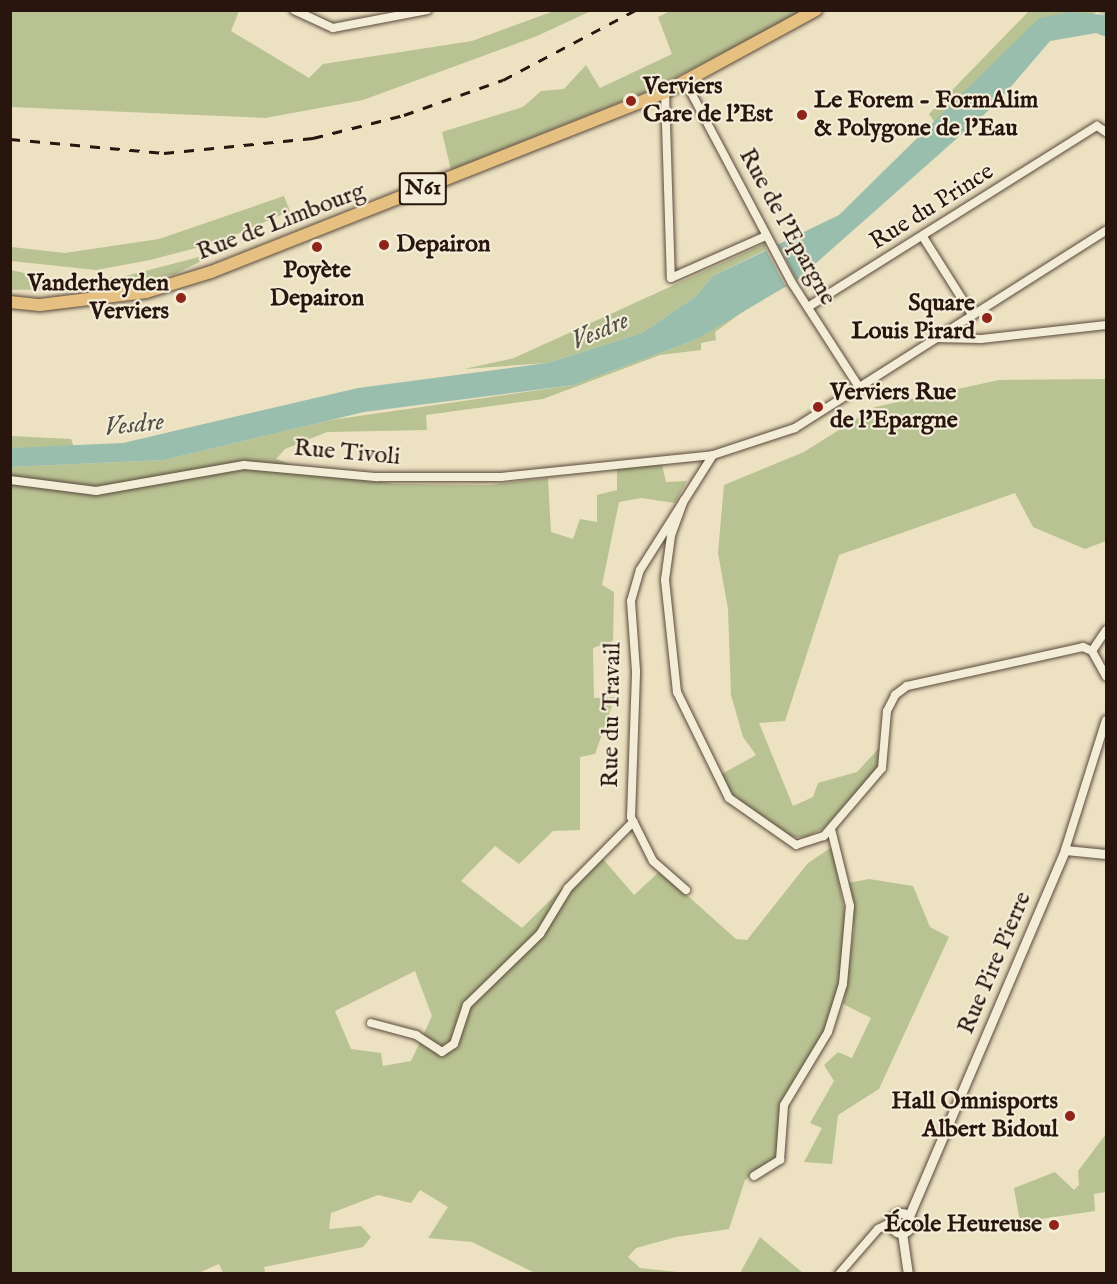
<!DOCTYPE html>
<meta charset="utf-8">
<style>
body{margin:0}
#map{position:relative;width:1117px;height:1284px;overflow:hidden;background:#ece1c1;font-family:"IM FELL English",serif}
div>[style]{position:absolute}
.green>*{inset:0;background:#b9c292}
.water>*{inset:0;background:#9abead}
.pier>*{inset:0;background:#ece1c1;transform-origin:0 0}
.roads{filter:drop-shadow(0 0 2px #59483b) drop-shadow(0 0 2px #59483b)}
.minor>*{height:8px;margin:-4px;padding:0 4px;transform-origin:4px;border-radius:4px;background:#f3ecd7}
.tertiary>*{height:9px;margin:-4.5px;padding:0 4.5px;transform-origin:4.5px;border-radius:4.5px;background:#f3ecd7}
.tertiary>.ring{margin:-4.5px;padding:0;box-sizing:content-box;background:none;border:9px solid #f3ecd7;border-radius:50%}
.primary>*{height:12px;margin:-6px;padding:0 6px;transform-origin:6px;border-radius:6px;background:#e6c080}
.rail>*{height:3px;margin-top:-1.5px;transform-origin:0;background:repeating-linear-gradient(90deg,#28150e 0 10px,transparent 0 20px)}
.dots>*{width:16px;height:16px;translate:-50% -50%;box-sizing:border-box;border:3px solid #f3ecd7;border-radius:50%}
span{translate:-50% -50%;white-space:nowrap;text-align:center;line-height:1.15;-webkit-text-stroke:4.5px #f3ecd7;paint-order:stroke}
.shield-label span{padding:2px 4px;background:#f3ecd7;border:2px solid;border-radius:4px;-webkit-text-stroke-width:0}
.shield-label{font-size:22px;color:#28150e;font-weight:700}
.poi-label{font-size:24px;color:#28150e;font-weight:700}
.left{translate:0 -50%;text-align:left}
.right{translate:-100% -50%;text-align:right}
.street-label{font-size:24px;color:#28150e}
.water-label{font-size:26px;color:#505046;font-style:italic}
.frame{position:absolute;inset:0;border:12px solid #28150e;pointer-events:none}
</style>
<div id="map">
<div class="green">
<div style="clip-path:polygon(10px 11px,239px 11px,231px 31px,309px 78px,323px 64px,472px 41px,554px 11px,591px 11px,537px 36px,363px 100px,265px 118px,11px 107px)"></div>
<div style="clip-path:polygon(670px 11px,803px 11px,655px 88px,451px 170px,442px 132px,523px 107px,541px 91px,564px 89px,586px 65px,600px 88px,672px 54px,658px 17px)"></div>
<div style="clip-path:polygon(1029px 11px,1106px 11px,1106px 15px,1097px 12px,980px 80px,935px 123px,929px 114px)"></div>
<div style="clip-path:polygon(284px 196px,290px 211px,219px 242px,150px 260px,96px 270px,11px 261px,11px 247px,65px 253px,159px 239px)"></div>
<div style="clip-path:polygon(764px 244px,767px 249px,713px 276px,696px 296px,642px 333px,547px 363px,464px 369px,514px 358px)"></div>
<div style="clip-path:polygon(222px 251px,175px 274px,108px 288px,11px 290px,11px 270px,50px 279px,122px 277px)"></div>
<div style="clip-path:polygon(evenodd,767px 294px,715px 332px,716px 340px,701px 343px,701px 350px,660px 355px,543px 399px,426px 415px,427px 430px,327px 432px,285px 449px,276px 459px,306px 470px,395px 484px,490px 485px,548px 478px,551px 532px,573px 539px,580px 519px,597px 522px,597px 495px,617px 490px,617px 467px,662px 465px,666px 482px,687px 481px,675px 503px,641px 498px,619px 502px,602px 585px,614px 592px,613px 641px,593px 648px,594px 698px,615px 697px,595px 754px,580px 757px,580px 830px,553px 831px,519px 864px,495px 846px,461px 881px,522px 928px,598px 853px,634px 895px,660px 871px,736px 939px,747px 940px,808px 863px,832px 847px,846px 920px,844px 969px,827px 1031px,781px 1111px,778px 1156px,745px 1180px,729px 1229px,676px 1237px,636px 1248px,628px 1257px,640px 1268px,686px 1273px,535px 1273px,472px 1242px,428px 1238px,448px 1207px,420px 1190px,411px 1203px,378px 1195px,331px 1213px,329px 1229px,361px 1226px,371px 1237px,363px 1247px,264px 1267px,265px 1273px,223px 1273px,219px 1264px,196px 1274px,11px 1273px,10px 467px,164px 460px,331px 420px,574px 385px,695px 340px,767px 294px,415px 971px,432px 1016px,411px 1061px,383px 1066px,381px 1053px,351px 1049px,335px 1011px,415px 971px)"></div>
<div style="clip-path:polygon(1106px 379px,1106px 541px,1085px 549px,1033px 527px,1015px 493px,839px 555px,785px 721px,759px 723px,793px 806px,813px 797px,818px 783px,857px 772px,881px 746px,878px 768px,824px 828px,806px 837px,787px 837px,735px 798px,720px 775px,756px 755px,743px 737px,731px 695px,728px 609px,718px 553px,724px 485px,804px 452px,875px 407px,999px 380px)"></div>
<div style="clip-path:polygon(10px 436px,71px 439px,74px 447px,11px 448px)"></div>
<div style="clip-path:polygon(869px 879px,913px 886px,930px 927px,949px 937px,879px 1089px,838px 1115px,832px 1164px,804px 1162px,822px 1128px,810px 1123px,834px 1081px,824px 1065px,838px 1052px,852px 1058px,871px 1018px,843px 1004px,854px 929px,848px 883px)"></div>
<div style="clip-path:polygon(1106px 1134px,1106px 1192px,1094px 1194px,1095px 1211px,1020px 1222px,1014px 1188px,1055px 1172px,1074px 1190px,1079px 1185px,1078px 1171px)"></div>
<div style="clip-path:polygon(760px 1237px,803px 1273px,740px 1273px)"></div>
</div>
<div class="water">
<div style="clip-path:polygon(1070px 12px,1106px 15px,1106px 37px,1096px 33px,1050px 41px,997px 103px,797px 280px,695px 340px,574px 385px,364px 412px,164px 460px,11px 467px,10px 448px,123px 443px,358px 388px,547px 363px,642px 333px,696px 296px,713px 276px,839px 215px,1039px 18px)"></div>
</div>
<div class="pier">
<div style="left:776px;top:241px;width:44px;height:13px;rotate:62deg"></div>
</div>
<div class="roads">
<div class="minor">
<div style="left:294px;top:10px;width:43px;rotate:24.8deg"></div>
<div style="left:333px;top:28px;width:96px;rotate:-10.8deg"></div>
<div style="left:686px;top:83px;width:226px;rotate:62.1deg"></div>
<div style="left:792px;top:283px;width:124px;rotate:57.2deg"></div>
<div style="left:665px;top:92px;width:186px;rotate:88.2deg"></div>
<div style="left:671px;top:278px;width:104px;rotate:-23.9deg"></div>
<div style="left:923px;top:237px;width:90px;rotate:57.7deg"></div>
<div style="left:808px;top:307px;width:341px;rotate:-32.1deg"></div>
<div style="left:1097px;top:126px;width:11px;rotate:34deg"></div>
<div style="left:935px;top:338px;width:46px;rotate:1.2deg"></div>
<div style="left:981px;top:339px;width:126px;rotate:-6.4deg"></div>
<div style="left:10px;top:480px;width:87px;rotate:7.3deg"></div>
<div style="left:96px;top:491px;width:150px;rotate:-10deg"></div>
<div style="left:244px;top:465px;width:134px;rotate:5.2deg"></div>
<div style="left:377px;top:477px;width:124px"></div>
<div style="left:501px;top:477px;width:213px;rotate:-5.9deg"></div>
<div style="left:713px;top:455px;width:86px;rotate:-18.2deg"></div>
<div style="left:795px;top:428px;width:368px;rotate:-32.4deg"></div>
<div style="left:684px;top:500px;width:38px;rotate:110deg"></div>
<div style="left:671px;top:536px;width:44px;rotate:97.8deg"></div>
<div style="left:665px;top:580px;width:113px;rotate:83.9deg"></div>
<div style="left:677px;top:692px;width:118px;rotate:63.9deg"></div>
<div style="left:729px;top:798px;width:82px;rotate:35deg"></div>
<div style="left:796px;top:845px;width:29px;rotate:-18deg"></div>
<div style="left:824px;top:836px;width:89px;rotate:-49.5deg"></div>
<div style="left:882px;top:768px;width:57px;rotate:-85deg"></div>
<div style="left:887px;top:711px;width:18px;rotate:-63deg"></div>
<div style="left:895px;top:695px;width:15px;rotate:-37deg"></div>
<div style="left:907px;top:686px;width:180px;rotate:-12.5deg"></div>
<div style="left:1083px;top:647px;width:10px;rotate:24deg"></div>
<div style="left:1092px;top:651px;width:29px;rotate:61deg"></div>
<div style="left:1092px;top:651px;width:25px;rotate:-56deg"></div>
<div style="left:1065px;top:850px;width:136px;rotate:-72.5deg"></div>
<div style="left:686px;top:890px;width:44px;rotate:-138.7deg"></div>
<div style="left:653px;top:861px;width:49px;rotate:-116.6deg"></div>
<div style="left:631px;top:817px;width:146px;rotate:-88deg"></div>
<div style="left:636px;top:671px;width:70px;rotate:-94.1deg"></div>
<div style="left:631px;top:601px;width:32px;rotate:-74deg"></div>
<div style="left:640px;top:570px;width:136px;rotate:-57.6deg"></div>
<div style="left:371px;top:1023px;width:47px;rotate:14.9deg"></div>
<div style="left:416px;top:1035px;width:31px;rotate:33deg"></div>
<div style="left:442px;top:1052px;width:14px;rotate:-34deg"></div>
<div style="left:454px;top:1044px;width:41px;rotate:-71.6deg"></div>
<div style="left:467px;top:1005px;width:102px;rotate:-44.2deg"></div>
<div style="left:540px;top:934px;width:54px;rotate:-58.7deg"></div>
<div style="left:568px;top:888px;width:93px;rotate:-45.4deg"></div>
<div style="left:754px;top:1176px;width:31px;rotate:-32deg"></div>
<div style="left:780px;top:1160px;width:55px;rotate:-85.8deg"></div>
<div style="left:784px;top:1105px;width:85px;rotate:-58.9deg"></div>
<div style="left:828px;top:1032px;width:50px;rotate:-72.6deg"></div>
<div style="left:843px;top:984px;width:78px;rotate:-84.9deg"></div>
<div style="left:850px;top:906px;width:79px;rotate:-103.9deg"></div>
<div style="left:839px;top:1274px;width:60px;rotate:-49.1deg"></div>
<div style="left:878px;top:1229px;width:13px;rotate:-27deg"></div>
</div>
<div class="tertiary">
<div class="ring" style="left:891px;top:1213px;width:11px;height:11px"></div>
<div style="left:909px;top:1216px;width:398px;rotate:-66.9deg"></div>
<div style="left:1065px;top:850px;width:41px;rotate:5.6deg"></div>
<div style="left:902px;top:1233px;width:41px;rotate:81.7deg"></div>
</div>
<div class="primary">
<div style="left:10px;top:302px;width:30px;rotate:6deg"></div>
<div style="left:40px;top:305px;width:107px;rotate:-7deg"></div>
<div style="left:146px;top:292px;width:68px;rotate:-17.1deg"></div>
<div style="left:211px;top:272px;width:488px;rotate:-21.6deg"></div>
<div style="left:665px;top:92px;width:172px;rotate:-28.5deg"></div>
</div>
</div>
<div class="rail">
<div style="left:10px;top:139px;width:155px;rotate:5.2deg"></div>
<div style="left:164px;top:153px;width:150px;rotate:-5.7deg"></div>
<div style="left:313px;top:138px;width:94px;rotate:-14.2deg"></div>
<div style="left:404px;top:115px;width:105px;rotate:-19.5deg"></div>
<div style="left:503px;top:80px;width:150px;rotate:-27.8deg"></div>
</div>
<div class="dots">
<div style="left:631px;top:101px;background:#8f2418"></div>
<div style="left:802px;top:115px;background:#8f2418"></div>
<div style="left:384px;top:245px;background:#8f2418"></div>
<div style="left:317px;top:247px;background:#8f2418"></div>
<div style="left:181px;top:298px;background:#8f2418"></div>
<div style="left:987px;top:318px;background:#8f2418"></div>
<div style="left:818px;top:407px;background:#8f2418"></div>
<div style="left:1070px;top:1116px;background:#8f2418"></div>
<div style="left:1054px;top:1225px;background:#8f2418"></div>
</div>
<div class="shield-label">
<span style="left:423px;top:189px">N61</span>
</div>
<div class="poi-label">
<span class="left" style="left:643px;top:101px">Verviers<br>Gare de l'Est</span>
<span class="left" style="left:814px;top:115px">Le Forem - FormAlim<br>&amp; Polygone de l'Eau</span>
<span class="left" style="left:396px;top:245px">Depairon</span>
<span style="left:317px;top:285px">Poyète<br>Depairon</span>
<span class="right" style="left:169px;top:298px">Vanderheyden<br>Verviers</span>
<span class="right" style="left:975px;top:318px">Square<br>Louis Pirard</span>
<span class="left" style="left:830px;top:407px">Verviers Rue<br>de l'Epargne</span>
<span class="right" style="left:1058px;top:1116px">Hall Omnisports<br>Albert Bidoul</span>
<span class="right" style="left:1042px;top:1225px">École Heureuse</span>
</div>
<div class="street-label">
<span style="left:932px;top:207px;rotate:-32deg">Rue du Prince</span>
<span style="left:281px;top:222px;rotate:-21deg">Rue de Limbourg</span>
<span style="left:787px;top:227px;rotate:61deg">Rue de l'Epargne</span>
<span style="left:347px;top:453px;rotate:5deg">Rue Tivoli</span>
<span style="left:612px;top:715px;rotate:-89deg">Rue du Travail</span>
<span style="left:995px;top:963px;rotate:-67deg">Rue Pire Pierre</span>
</div>
<div class="water-label">
<span style="left:600px;top:331px;rotate:-23deg">Vesdre</span>
<span style="left:134px;top:425px;rotate:-6deg">Vesdre</span>
</div>
<div class="frame"></div>
</div>
